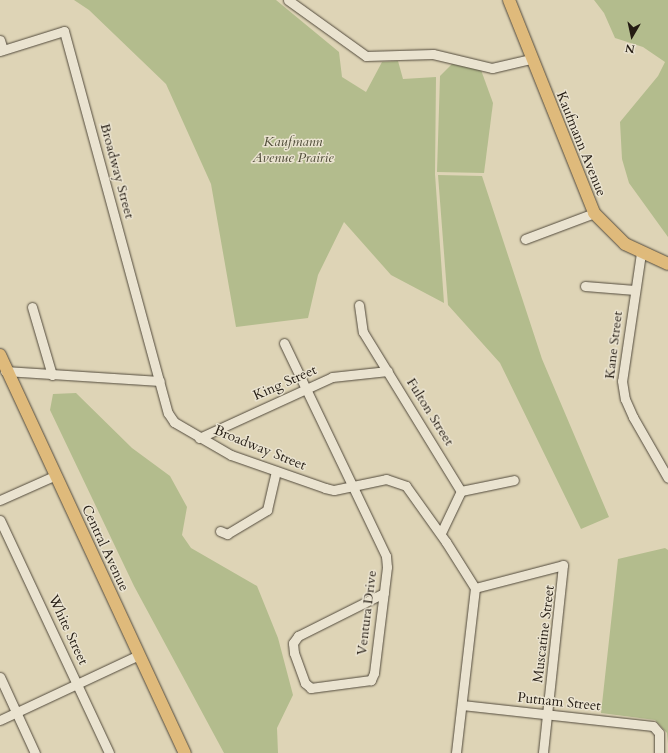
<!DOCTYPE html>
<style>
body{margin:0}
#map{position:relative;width:668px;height:753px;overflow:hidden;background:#ded4b6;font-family:Cardo,serif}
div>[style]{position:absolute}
.green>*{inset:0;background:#b3bc8d}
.roads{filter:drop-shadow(0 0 1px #524a3c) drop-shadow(0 0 1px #524a3c)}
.minor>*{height:9px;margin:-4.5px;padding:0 4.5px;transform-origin:4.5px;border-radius:4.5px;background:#eae3d0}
.major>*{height:12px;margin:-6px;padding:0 6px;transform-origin:6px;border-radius:6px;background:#dfba7b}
span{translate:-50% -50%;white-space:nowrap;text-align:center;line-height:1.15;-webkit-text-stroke:3px #eae3d0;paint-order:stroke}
.park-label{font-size:14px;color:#4f4c38;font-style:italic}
.street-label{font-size:14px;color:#241c13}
.north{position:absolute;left:612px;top:16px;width:40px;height:40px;-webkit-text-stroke:3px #eae3d0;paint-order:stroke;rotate:189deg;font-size:11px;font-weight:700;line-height:16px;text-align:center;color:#241c13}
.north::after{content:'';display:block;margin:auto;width:14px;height:18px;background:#241c13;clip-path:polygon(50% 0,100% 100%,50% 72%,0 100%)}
</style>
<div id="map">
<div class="green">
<div style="clip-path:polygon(74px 0,276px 0,339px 52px,342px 77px,366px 92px,382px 62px,398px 61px,403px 79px,436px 77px,435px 174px,444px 303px,391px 275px,344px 222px,318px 275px,308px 318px,236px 327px,211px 184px,166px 84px,89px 10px)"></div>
<div style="clip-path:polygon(594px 0,668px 0,668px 237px,629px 183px,622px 159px,620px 122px,658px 76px,665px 62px,643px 47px,615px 38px,604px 13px)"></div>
<div style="clip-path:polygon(452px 64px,481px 70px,493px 103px,484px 173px,437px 172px,440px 76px)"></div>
<div style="clip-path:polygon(438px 175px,482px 176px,542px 359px,609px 517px,581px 529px,500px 363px,448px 305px)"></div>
<div style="clip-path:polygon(76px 393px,132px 448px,170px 476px,187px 507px,182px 535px,191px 548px,257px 586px,278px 638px,293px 695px,277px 728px,278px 753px,224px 753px,134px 586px,50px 410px,53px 394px)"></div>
<div style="clip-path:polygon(665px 548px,668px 550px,668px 744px,667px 733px,655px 720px,601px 713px,618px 559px)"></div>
</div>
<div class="roads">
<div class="minor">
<div style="left:288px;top:0;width:96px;rotate:35.7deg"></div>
<div style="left:366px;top:56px;width:67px;rotate:-1.7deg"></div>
<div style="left:433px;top:54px;width:61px;rotate:13.3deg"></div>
<div style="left:492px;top:68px;width:39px;rotate:-13deg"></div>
<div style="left:0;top:40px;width:10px;rotate:73deg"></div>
<div style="left:0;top:51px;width:67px;rotate:-17.4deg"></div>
<div style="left:64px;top:31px;width:396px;rotate:74.8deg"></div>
<div style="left:168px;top:413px;width:11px;rotate:56deg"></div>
<div style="left:174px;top:422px;width:66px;rotate:30.1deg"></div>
<div style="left:231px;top:455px;width:100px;rotate:19.3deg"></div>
<div style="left:325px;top:488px;width:9px;rotate:13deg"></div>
<div style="left:334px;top:490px;width:53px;rotate:-11.9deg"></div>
<div style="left:386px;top:479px;width:21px;rotate:19deg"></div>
<div style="left:406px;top:486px;width:69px;rotate:54.5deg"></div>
<div style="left:446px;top:542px;width:54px;rotate:57.8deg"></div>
<div style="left:475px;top:588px;width:166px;rotate:96.6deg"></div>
<div style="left:525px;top:239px;width:74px;rotate:-20.6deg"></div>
<div style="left:641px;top:253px;width:129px;rotate:98.4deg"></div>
<div style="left:622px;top:381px;width:18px;rotate:81deg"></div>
<div style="left:625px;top:399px;width:20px;rotate:66deg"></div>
<div style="left:633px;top:417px;width:70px;rotate:60.2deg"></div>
<div style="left:585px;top:286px;width:50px;rotate:4.6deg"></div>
<div style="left:359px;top:305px;width:27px;rotate:82deg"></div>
<div style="left:363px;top:332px;width:187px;rotate:58.4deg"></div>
<div style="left:461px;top:491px;width:47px;rotate:115.5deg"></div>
<div style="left:32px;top:307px;width:71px;rotate:73.6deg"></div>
<div style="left:284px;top:343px;width:236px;rotate:64.4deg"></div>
<div style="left:386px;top:556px;width:11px;rotate:85deg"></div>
<div style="left:387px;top:567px;width:107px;rotate:97deg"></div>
<div style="left:374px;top:673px;width:8px;rotate:113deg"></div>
<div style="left:371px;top:680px;width:61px;rotate:172.4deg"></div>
<div style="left:311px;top:688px;width:8px;rotate:-140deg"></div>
<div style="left:305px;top:683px;width:32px;rotate:-110deg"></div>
<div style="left:294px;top:653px;width:10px;rotate:-96deg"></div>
<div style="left:293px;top:643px;width:9px;rotate:-54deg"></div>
<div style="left:298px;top:636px;width:96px;rotate:-26.6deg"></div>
<div style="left:5px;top:371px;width:155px;rotate:3.7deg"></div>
<div style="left:199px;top:438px;width:146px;rotate:-24.6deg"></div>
<div style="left:332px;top:377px;width:56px;rotate:-6.1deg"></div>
<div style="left:461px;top:491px;width:54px;rotate:-11.7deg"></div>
<div style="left:0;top:500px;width:59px;rotate:-24deg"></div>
<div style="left:0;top:520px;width:257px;rotate:64.9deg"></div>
<div style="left:220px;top:531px;width:8px;rotate:23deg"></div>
<div style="left:227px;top:534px;width:47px;rotate:-31deg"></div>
<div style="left:267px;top:510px;width:40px;rotate:-77deg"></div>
<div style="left:475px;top:588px;width:91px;rotate:-14.6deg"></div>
<div style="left:563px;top:565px;width:189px;rotate:96.1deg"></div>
<div style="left:0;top:677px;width:84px;rotate:65.3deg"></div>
<div style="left:462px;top:705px;width:192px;rotate:6.3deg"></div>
<div style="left:653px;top:726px;width:9px;rotate:49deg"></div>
<div style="left:659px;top:733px;width:20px;rotate:90deg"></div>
<div style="left:0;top:720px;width:153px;rotate:-25.1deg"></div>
</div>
<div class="major">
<div style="left:509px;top:0;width:229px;rotate:68.2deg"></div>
<div style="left:594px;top:213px;width:44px;rotate:45deg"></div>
<div style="left:625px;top:244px;width:47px;rotate:24.9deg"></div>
<div style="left:0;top:355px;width:439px;rotate:65.1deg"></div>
</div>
</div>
<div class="park-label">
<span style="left:293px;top:150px">Kaufmann<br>Avenue Prairie</span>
</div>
<div class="street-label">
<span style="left:581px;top:144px;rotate:68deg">Kaufmann Avenue</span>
<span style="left:117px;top:171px;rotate:75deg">Broadway Street</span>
<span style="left:614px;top:345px;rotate:-83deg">Kane Street</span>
<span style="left:285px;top:383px;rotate:-24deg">King Street</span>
<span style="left:430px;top:412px;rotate:58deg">Fulton Street</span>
<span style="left:260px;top:448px;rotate:22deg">Broadway Street</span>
<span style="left:105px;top:548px;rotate:65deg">Central Avenue</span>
<span style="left:367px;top:613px;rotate:-83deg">Ventura Drive</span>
<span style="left:68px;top:630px;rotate:65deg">White Street</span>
<span style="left:544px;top:634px;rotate:-83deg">Muscatine Street</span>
<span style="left:559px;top:702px;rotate:6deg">Putnam Street</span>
</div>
<div class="north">N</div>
</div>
